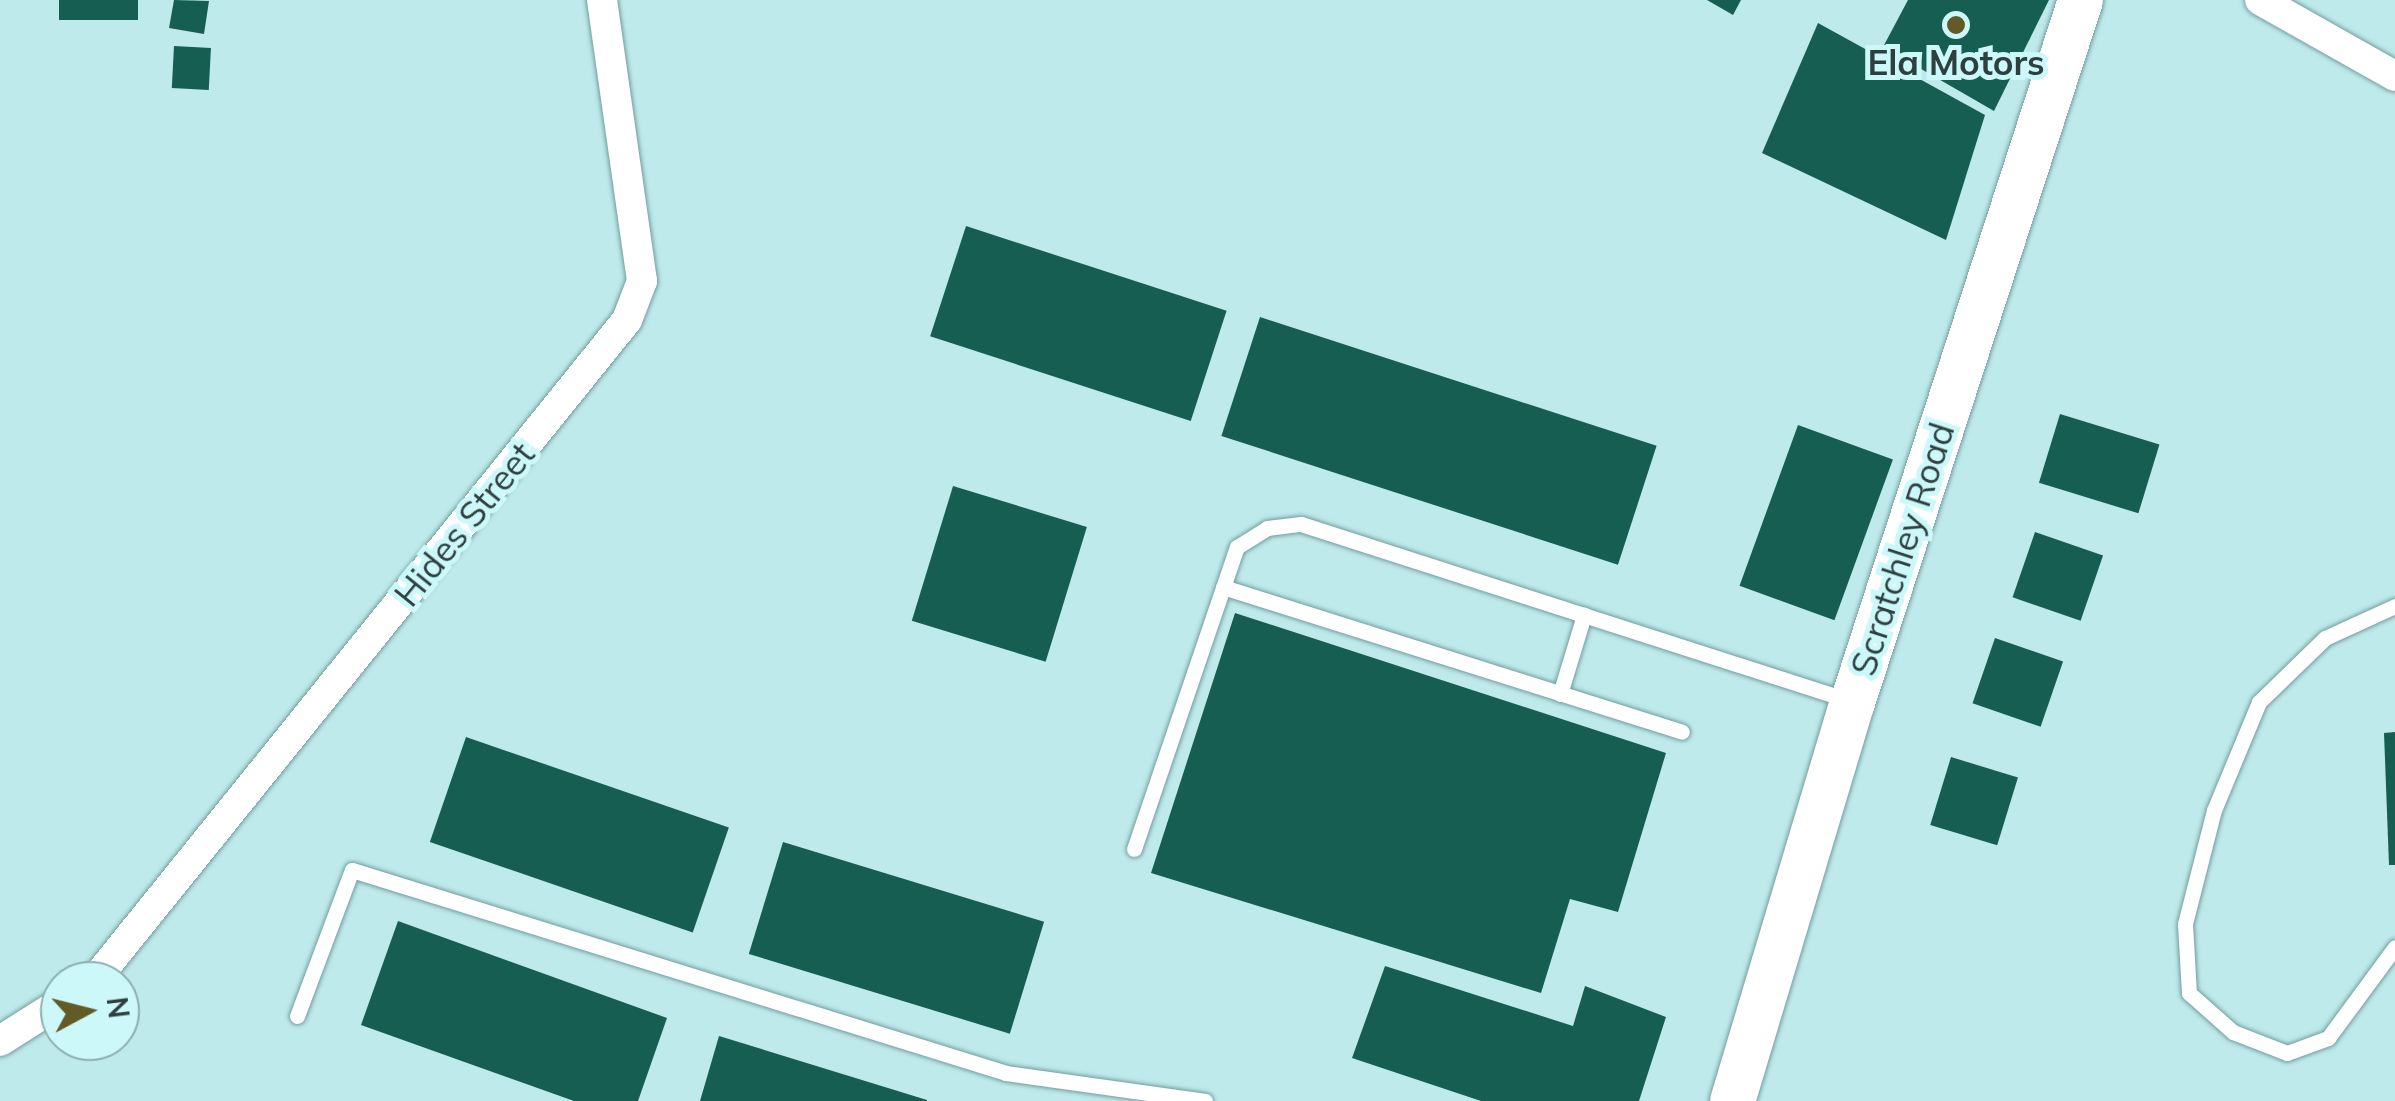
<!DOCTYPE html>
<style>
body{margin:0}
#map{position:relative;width:2395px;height:1101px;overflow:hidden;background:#bfeaeb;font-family:Mulish,sans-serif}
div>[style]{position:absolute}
.building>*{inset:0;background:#175e52;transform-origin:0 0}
.roads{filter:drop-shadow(0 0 2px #739d9e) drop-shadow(0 0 2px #739d9e)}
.lane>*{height:15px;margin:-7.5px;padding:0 7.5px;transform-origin:7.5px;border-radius:7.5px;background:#fff}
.street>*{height:30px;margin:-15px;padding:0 15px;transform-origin:15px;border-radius:15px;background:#fff}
.primary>*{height:45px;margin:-22.5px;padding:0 22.5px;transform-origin:22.5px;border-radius:22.5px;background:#fff}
.dots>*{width:28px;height:28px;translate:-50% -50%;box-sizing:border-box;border:5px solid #ccf8f9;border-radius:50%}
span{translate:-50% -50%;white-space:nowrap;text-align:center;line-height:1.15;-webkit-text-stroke:10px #ccf8f9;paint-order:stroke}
.poi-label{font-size:35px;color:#2e3f40;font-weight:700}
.street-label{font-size:35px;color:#2e3f40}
.north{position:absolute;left:40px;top:961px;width:100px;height:100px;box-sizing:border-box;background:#ccf8f9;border:2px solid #8daeaf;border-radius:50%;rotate:83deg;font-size:28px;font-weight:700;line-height:40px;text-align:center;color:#2e3f40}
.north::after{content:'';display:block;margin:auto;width:35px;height:45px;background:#645a27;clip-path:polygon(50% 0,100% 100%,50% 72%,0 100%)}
</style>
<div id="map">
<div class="building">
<div style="left:59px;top:0;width:79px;height:20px"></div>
<div style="clip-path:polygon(174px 0,209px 1px,204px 34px,169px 28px)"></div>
<div style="clip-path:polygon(1707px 0,1741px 0,1733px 15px)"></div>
<div style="clip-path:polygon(1908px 0,2049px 0,1994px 111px,1883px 47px)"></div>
<div style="clip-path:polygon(1818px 23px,1985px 115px,1946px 240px,1762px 153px)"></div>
<div style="left:174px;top:46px;width:37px;height:42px;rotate:3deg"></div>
<div style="left:966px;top:226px;width:274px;height:116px;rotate:18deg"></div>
<div style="left:1260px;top:317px;width:417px;height:125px;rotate:18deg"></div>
<div style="left:2060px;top:414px;width:104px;height:72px;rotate:17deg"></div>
<div style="left:1798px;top:425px;width:101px;height:171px;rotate:20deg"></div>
<div style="left:953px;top:486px;width:140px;height:141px;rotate:17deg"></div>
<div style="left:2035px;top:532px;width:72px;height:69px;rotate:19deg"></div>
<div style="clip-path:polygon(1235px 613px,1666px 753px,1618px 912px,1570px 899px,1541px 993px,1151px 873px)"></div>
<div style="left:1995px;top:638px;width:72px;height:69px;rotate:19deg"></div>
<div style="clip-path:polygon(2395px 732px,2395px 865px,2389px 865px,2384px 733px)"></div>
<div style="left:466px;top:737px;width:278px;height:111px;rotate:19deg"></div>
<div style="left:1951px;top:757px;width:70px;height:71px;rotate:17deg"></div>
<div style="left:783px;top:842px;width:273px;height:117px;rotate:17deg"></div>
<div style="clip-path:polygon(398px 921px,667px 1018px,638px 1101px,574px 1101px,361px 1025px)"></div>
<div style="clip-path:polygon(1385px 966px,1573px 1026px,1585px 986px,1666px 1017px,1639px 1101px,1481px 1101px,1352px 1058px)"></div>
<div style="clip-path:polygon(719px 1036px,927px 1100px,927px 1101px,700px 1101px)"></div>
</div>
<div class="roads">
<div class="lane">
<div style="left:1223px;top:587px;width:481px;rotate:17.5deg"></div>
<div style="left:2395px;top:606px;width:77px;rotate:155.4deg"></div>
<div style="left:2325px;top:638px;width:92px;rotate:135.9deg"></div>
<div style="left:2259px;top:702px;width:117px;rotate:112.6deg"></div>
<div style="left:2214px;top:810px;width:118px;rotate:104.3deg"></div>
<div style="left:2185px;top:924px;width:69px;rotate:86.7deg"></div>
<div style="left:2189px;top:993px;width:59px;rotate:41.6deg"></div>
<div style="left:2233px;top:1032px;width:58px;rotate:21.3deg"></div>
<div style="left:2287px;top:1053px;width:44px;rotate:-20.1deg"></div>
<div style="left:2328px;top:1038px;width:113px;rotate:-53.6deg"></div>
<div style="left:1560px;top:694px;width:83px;rotate:-73.1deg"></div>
<div style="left:1134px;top:849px;width:319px;rotate:-71.2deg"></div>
<div style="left:1237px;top:547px;width:36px;rotate:-32deg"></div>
<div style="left:1267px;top:528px;width:34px;rotate:-7deg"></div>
<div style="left:1301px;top:524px;width:575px;rotate:17.84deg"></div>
<div style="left:297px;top:1016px;width:156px;rotate:-69.4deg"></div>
<div style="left:352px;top:870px;width:685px;rotate:17.24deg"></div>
<div style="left:1006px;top:1073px;width:201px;rotate:8deg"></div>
</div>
<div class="street">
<div style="left:2260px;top:0;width:155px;rotate:29.4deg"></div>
<div style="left:94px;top:981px;width:849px;rotate:-51.12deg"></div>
<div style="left:627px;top:320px;width:42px;rotate:-69deg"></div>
<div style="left:642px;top:281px;width:284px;rotate:-98.1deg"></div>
<div style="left:0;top:1041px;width:71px;rotate:-32.3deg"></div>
</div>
<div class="primary">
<div style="left:1732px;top:1101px;width:417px;rotate:-73.3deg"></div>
<div style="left:1852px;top:702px;width:738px;rotate:-72.01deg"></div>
</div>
</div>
<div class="dots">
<div style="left:1956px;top:25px;background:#645a27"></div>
</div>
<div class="poi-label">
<span style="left:1956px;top:62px">Ela Motors</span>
</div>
<div class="street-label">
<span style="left:464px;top:524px;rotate:-51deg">Hides Street</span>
<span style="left:1902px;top:549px;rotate:-72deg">Scratchley Road</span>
</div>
<div class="north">N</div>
</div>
